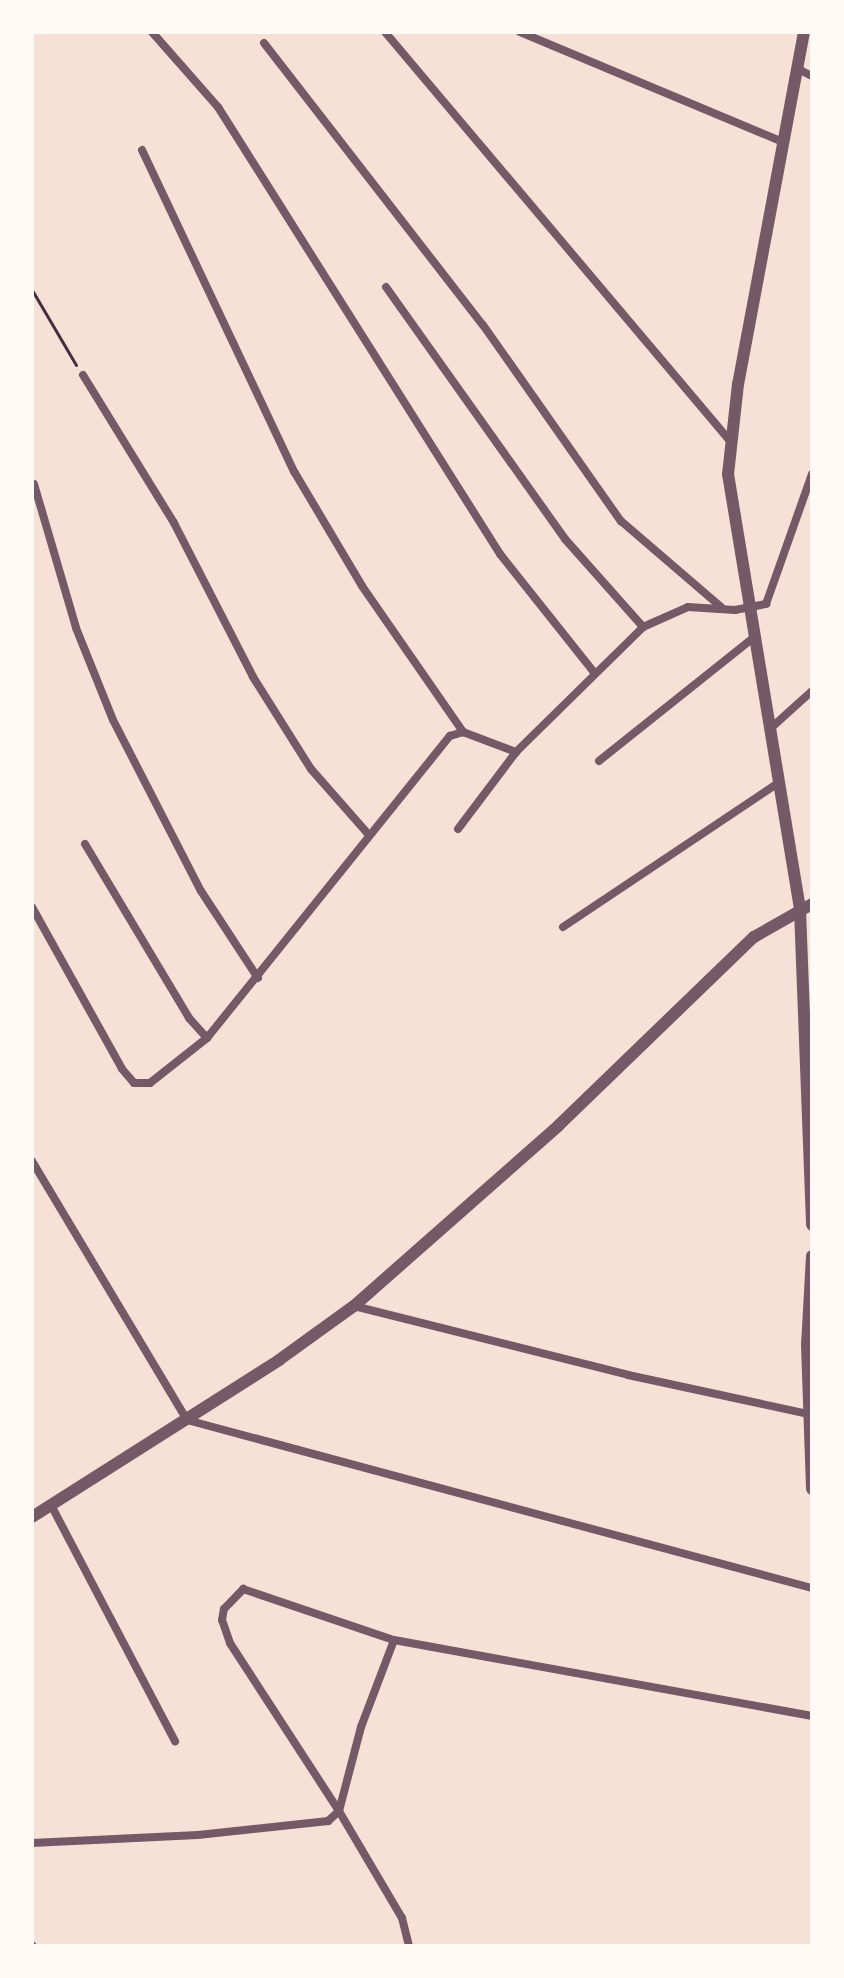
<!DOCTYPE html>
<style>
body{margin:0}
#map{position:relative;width:844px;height:1978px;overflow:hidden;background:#f7e1d7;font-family:Barlow,sans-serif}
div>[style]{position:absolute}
.path>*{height:3px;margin:-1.5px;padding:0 1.5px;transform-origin:1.5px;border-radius:1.5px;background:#4a2c40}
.minor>*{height:8px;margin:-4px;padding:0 4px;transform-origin:4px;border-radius:4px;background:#755966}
.tertiary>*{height:12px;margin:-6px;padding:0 6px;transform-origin:6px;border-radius:6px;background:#755966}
span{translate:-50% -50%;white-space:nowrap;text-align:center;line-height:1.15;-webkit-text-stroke:7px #fffaf5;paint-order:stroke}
.frame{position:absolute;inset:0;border:34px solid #fffaf5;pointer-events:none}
</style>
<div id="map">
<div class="path">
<div style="left:32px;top:290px;width:87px;rotate:59.6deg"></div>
</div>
<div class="minor">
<div style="left:152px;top:32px;width:100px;rotate:48.7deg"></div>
<div style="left:218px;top:107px;width:529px;rotate:57.75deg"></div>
<div style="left:500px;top:554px;width:151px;rotate:51.5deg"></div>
<div style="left:385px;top:32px;width:535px;rotate:49.85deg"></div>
<div style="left:520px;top:32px;width:285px;rotate:22.7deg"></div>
<div style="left:264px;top:43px;width:357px;rotate:52.2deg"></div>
<div style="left:483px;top:325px;width:240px;rotate:54.9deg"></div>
<div style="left:621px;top:521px;width:132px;rotate:40.7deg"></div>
<div style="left:798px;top:69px;width:16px;rotate:27deg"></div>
<div style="left:142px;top:150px;width:357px;rotate:64.7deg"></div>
<div style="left:295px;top:473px;width:131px;rotate:59.3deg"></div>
<div style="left:362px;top:586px;width:178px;rotate:55.3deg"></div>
<div style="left:386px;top:287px;width:309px;rotate:54.6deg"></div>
<div style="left:565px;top:539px;width:118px;rotate:48.4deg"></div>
<div style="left:83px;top:375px;width:174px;rotate:58.4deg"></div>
<div style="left:174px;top:523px;width:173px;rotate:62.8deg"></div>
<div style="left:253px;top:677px;width:109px;rotate:57.8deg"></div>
<div style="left:311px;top:769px;width:88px;rotate:48.7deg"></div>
<div style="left:34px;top:484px;width:150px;rotate:73.7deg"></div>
<div style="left:76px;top:628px;width:99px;rotate:68.1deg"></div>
<div style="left:113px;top:720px;width:192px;rotate:62.8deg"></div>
<div style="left:201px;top:891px;width:104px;rotate:56.8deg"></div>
<div style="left:771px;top:728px;width:55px;rotate:-42.1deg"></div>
<div style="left:599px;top:761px;width:197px;rotate:-38.6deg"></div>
<div style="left:458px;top:829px;width:96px;rotate:-53deg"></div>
<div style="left:85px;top:844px;width:203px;rotate:59.1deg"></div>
<div style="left:189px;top:1018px;width:27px;rotate:48deg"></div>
<div style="left:32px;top:907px;width:185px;rotate:60.9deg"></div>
<div style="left:122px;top:1069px;width:18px;rotate:49deg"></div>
<div style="left:134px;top:1083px;width:16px"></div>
<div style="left:150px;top:1083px;width:73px;rotate:-38.3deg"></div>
<div style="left:207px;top:1038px;width:388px;rotate:-51.2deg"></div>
<div style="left:450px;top:736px;width:14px;rotate:-17deg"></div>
<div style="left:463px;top:732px;width:57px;rotate:20.7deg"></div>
<div style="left:516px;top:752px;width:178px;rotate:-44.5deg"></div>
<div style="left:643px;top:627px;width:49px;rotate:-24deg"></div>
<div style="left:688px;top:607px;width:47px;rotate:3.7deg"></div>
<div style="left:735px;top:610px;width:32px;rotate:-11deg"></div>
<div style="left:766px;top:604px;width:138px;rotate:-70.5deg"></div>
<div style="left:563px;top:927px;width:261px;rotate:-33.8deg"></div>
<div style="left:32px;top:1161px;width:302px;rotate:59.1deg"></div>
<div style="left:187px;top:1420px;width:647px;rotate:15.05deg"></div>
<div style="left:354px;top:1306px;width:283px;rotate:14.1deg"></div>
<div style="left:628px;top:1375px;width:185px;rotate:12.2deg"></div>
<div style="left:51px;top:1505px;width:267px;rotate:62.3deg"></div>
<div style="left:32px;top:1843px;width:166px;rotate:-2.8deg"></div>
<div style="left:198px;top:1835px;width:131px;rotate:-6.1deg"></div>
<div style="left:328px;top:1821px;width:15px;rotate:-42deg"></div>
<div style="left:339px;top:1811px;width:87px;rotate:-75.3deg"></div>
<div style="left:361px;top:1727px;width:93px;rotate:-69.2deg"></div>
<div style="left:32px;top:1945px;width:1px;rotate:45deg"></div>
<div style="left:409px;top:1946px;width:29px;rotate:-104deg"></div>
<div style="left:402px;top:1918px;width:124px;rotate:-120.5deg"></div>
<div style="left:339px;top:1811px;width:200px;rotate:-123deg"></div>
<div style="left:230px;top:1643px;width:24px;rotate:-109deg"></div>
<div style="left:222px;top:1620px;width:11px;rotate:-80deg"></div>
<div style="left:224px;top:1609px;width:28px;rotate:-46deg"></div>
<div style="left:243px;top:1589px;width:159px;rotate:18.7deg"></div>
<div style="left:394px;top:1640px;width:425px;rotate:10.3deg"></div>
</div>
<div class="tertiary">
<div style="left:804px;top:32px;width:358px;rotate:100.6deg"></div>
<div style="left:738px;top:384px;width:91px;rotate:96.3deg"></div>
<div style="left:728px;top:474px;width:442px;rotate:80.6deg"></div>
<div style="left:800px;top:910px;width:315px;rotate:87.8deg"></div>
<div style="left:812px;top:1256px;width:89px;rotate:93.2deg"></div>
<div style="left:807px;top:1345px;width:144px;rotate:88deg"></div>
<div style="left:32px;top:1517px;width:293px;rotate:-32.4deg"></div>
<div style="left:279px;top:1360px;width:92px;rotate:-35.8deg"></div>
<div style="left:354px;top:1306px;width:273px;rotate:-41.4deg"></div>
<div style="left:559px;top:1125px;width:271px;rotate:-44deg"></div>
<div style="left:754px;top:937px;width:67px;rotate:-29.6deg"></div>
</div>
<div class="frame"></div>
</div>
